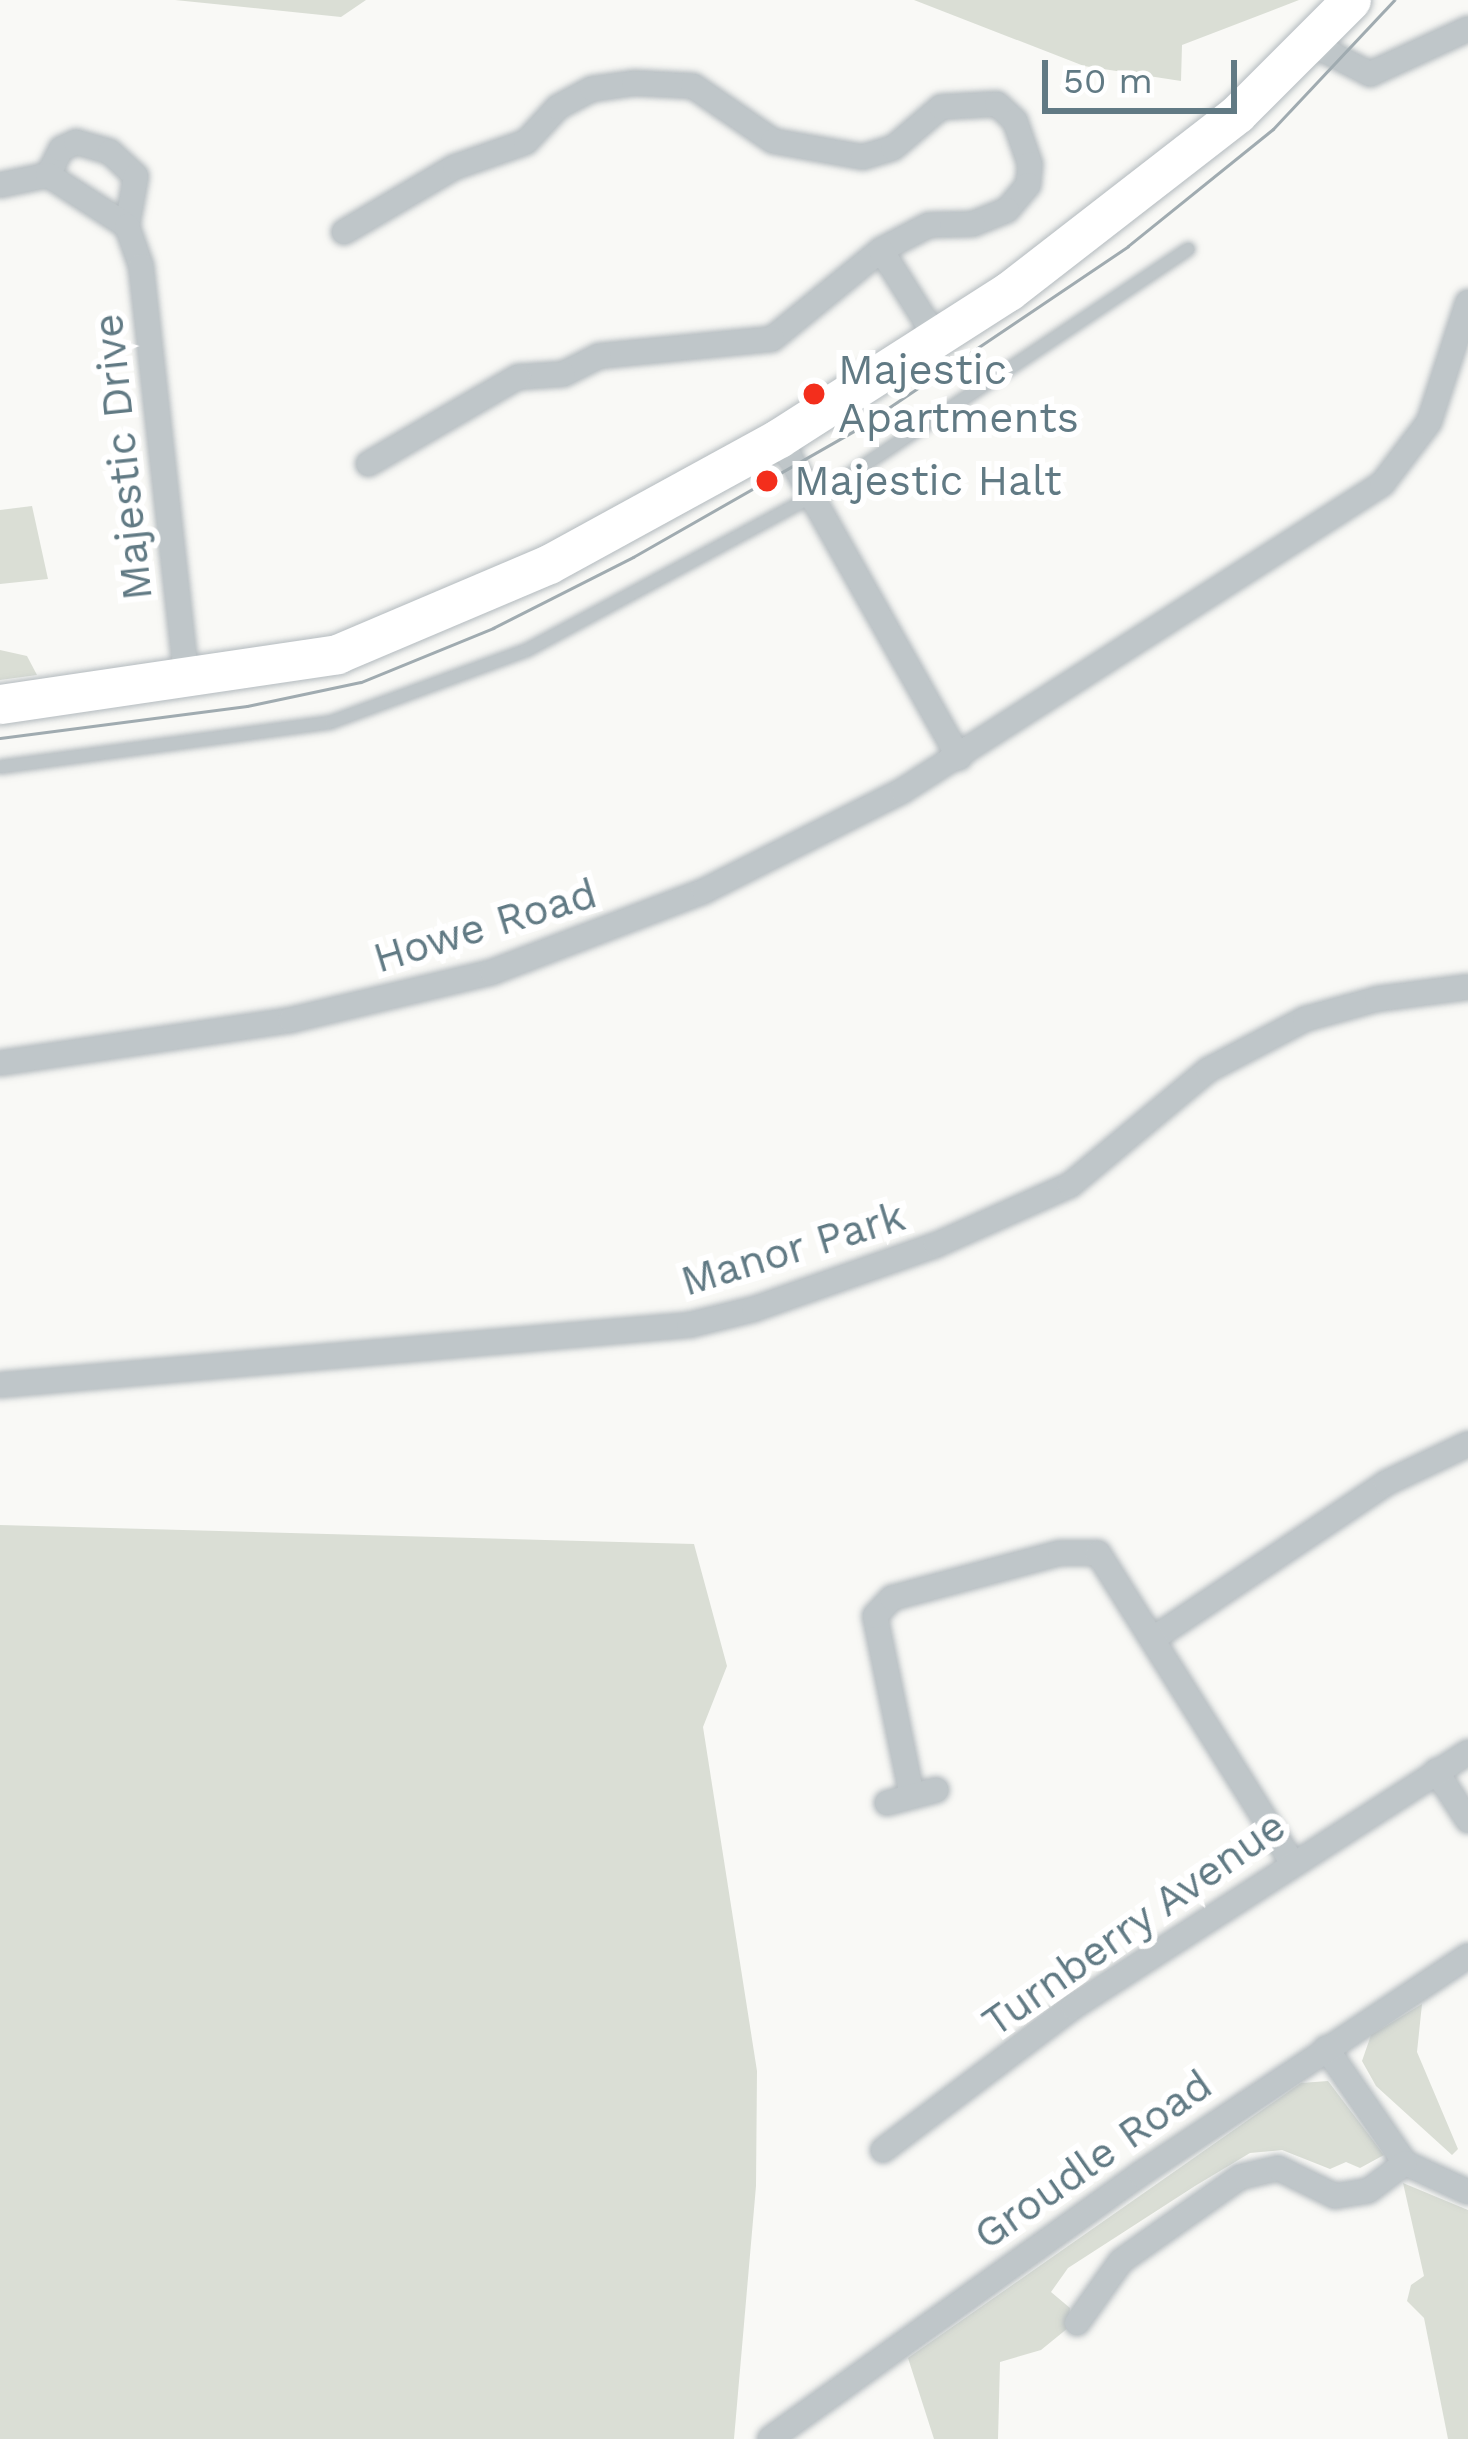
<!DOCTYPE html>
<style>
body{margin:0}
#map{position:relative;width:1468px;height:2439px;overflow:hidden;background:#f9f9f6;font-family:"Work Sans",sans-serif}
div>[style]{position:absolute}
.green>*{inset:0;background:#daded5}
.roads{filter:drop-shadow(0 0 3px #b3babe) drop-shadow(0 0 3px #b3babe)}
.lane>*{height:12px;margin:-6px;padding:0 6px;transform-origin:6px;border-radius:6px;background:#bfc6c9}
.street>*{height:24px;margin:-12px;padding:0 12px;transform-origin:12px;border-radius:12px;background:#bfc6c9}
.primary>*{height:39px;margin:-19.5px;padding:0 19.5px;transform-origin:19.5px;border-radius:19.5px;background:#fff}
.tram>*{height:3px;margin:-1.5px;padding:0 1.5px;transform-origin:1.5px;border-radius:1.5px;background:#a0abb0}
.dots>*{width:33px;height:33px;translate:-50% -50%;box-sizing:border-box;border:6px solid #fff;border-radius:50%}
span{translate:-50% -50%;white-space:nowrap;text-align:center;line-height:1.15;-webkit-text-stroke:12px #fff;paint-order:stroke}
.poi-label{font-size:42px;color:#617a84}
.left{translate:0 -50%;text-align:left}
.street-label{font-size:42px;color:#617a84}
.scale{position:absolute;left:1042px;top:60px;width:195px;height:54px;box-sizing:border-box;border:6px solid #617a84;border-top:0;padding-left:15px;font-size:36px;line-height:42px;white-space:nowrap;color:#617a84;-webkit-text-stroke:9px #fff;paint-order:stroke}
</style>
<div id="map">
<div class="green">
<div style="clip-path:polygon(175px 0,366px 0,341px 17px)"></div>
<div style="clip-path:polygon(914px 0,1299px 0,1182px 45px,1181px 81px,1084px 66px)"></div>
<div style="clip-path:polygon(32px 506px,48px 579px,0 584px,0 510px)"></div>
<div style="clip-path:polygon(0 650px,27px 656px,37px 675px,0 680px)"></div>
<div style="clip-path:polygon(0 1525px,694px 1544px,727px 1666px,703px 1727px,757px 2071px,756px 2186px,734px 2439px,0 2439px)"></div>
<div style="clip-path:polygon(1422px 2004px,1417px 2052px,1458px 2149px,1452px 2155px,1376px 2086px,1362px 2061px,1371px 2035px)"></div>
<div style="clip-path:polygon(1328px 2081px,1384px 2155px,1360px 2168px,1346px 2162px,1330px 2169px,1282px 2150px,1250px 2153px,1195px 2186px,1068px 2268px,1051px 2292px,1070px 2308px,1068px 2328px,1041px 2350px,1000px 2362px,998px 2439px,934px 2439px,908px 2358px,1301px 2083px)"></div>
<div style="clip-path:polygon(1403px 2183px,1468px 2210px,1468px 2439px,1448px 2439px,1424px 2318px,1407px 2301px,1411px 2285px,1424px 2276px)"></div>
</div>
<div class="roads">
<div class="lane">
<div style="left:0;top:767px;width:334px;rotate:-7.7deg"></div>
<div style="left:331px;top:722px;width:209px;rotate:-20.2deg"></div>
<div style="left:527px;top:650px;width:354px;rotate:-28.3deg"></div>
<div style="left:839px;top:482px;width:420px;rotate:-33.7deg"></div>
</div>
<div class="street">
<div style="left:1310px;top:43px;width:68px;rotate:27.3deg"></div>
<div style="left:1370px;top:74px;width:108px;rotate:-24.7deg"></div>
<div style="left:48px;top:175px;width:29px;rotate:-63deg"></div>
<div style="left:61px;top:149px;width:17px;rotate:-25deg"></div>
<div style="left:76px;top:142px;width:35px;rotate:16deg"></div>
<div style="left:110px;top:152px;width:35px;rotate:43deg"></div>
<div style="left:136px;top:176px;width:51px;rotate:100.2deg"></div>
<div style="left:0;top:185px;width:49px;rotate:-11.8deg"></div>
<div style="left:48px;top:175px;width:94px;rotate:32.8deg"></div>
<div style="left:127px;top:226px;width:42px;rotate:70.7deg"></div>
<div style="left:141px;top:266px;width:418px;rotate:83.7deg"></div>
<div style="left:344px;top:232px;width:129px;rotate:-30.4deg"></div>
<div style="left:455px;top:167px;width:75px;rotate:-19.4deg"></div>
<div style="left:526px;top:142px;width:47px;rotate:-47.6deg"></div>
<div style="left:558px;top:107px;width:38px;rotate:-28deg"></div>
<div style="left:592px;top:89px;width:42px;rotate:-8.1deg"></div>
<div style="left:634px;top:83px;width:59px;rotate:2.9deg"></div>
<div style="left:693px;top:86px;width:97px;rotate:34.5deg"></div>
<div style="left:773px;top:141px;width:91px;rotate:10.1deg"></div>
<div style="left:863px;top:157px;width:31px;rotate:-17deg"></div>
<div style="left:893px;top:148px;width:63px;rotate:-40.5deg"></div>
<div style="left:941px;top:107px;width:56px;rotate:-3.1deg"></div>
<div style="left:997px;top:104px;width:25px;rotate:43deg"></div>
<div style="left:1015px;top:121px;width:46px;rotate:70.8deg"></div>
<div style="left:1030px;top:164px;width:21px;rotate:95deg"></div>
<div style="left:1028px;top:185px;width:33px;rotate:130deg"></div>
<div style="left:1007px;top:210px;width:37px;rotate:158deg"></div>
<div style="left:973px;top:224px;width:44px;rotate:178.7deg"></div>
<div style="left:929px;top:225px;width:54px;rotate:152.5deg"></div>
<div style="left:881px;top:250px;width:141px;rotate:140.8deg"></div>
<div style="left:772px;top:339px;width:174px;rotate:174.4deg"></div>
<div style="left:599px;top:356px;width:40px;rotate:153.4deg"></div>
<div style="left:563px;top:374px;width:45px;rotate:176.2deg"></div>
<div style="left:518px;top:377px;width:173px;rotate:149.9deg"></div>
<div style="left:881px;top:250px;width:105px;rotate:57.8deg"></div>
<div style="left:779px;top:438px;width:367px;rotate:60.6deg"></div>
<div style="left:0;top:1063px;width:294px;rotate:-8.4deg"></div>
<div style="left:291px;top:1020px;width:207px;rotate:-13.4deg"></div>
<div style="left:492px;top:972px;width:227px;rotate:-20.9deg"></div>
<div style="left:704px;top:891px;width:222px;rotate:-26.8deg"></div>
<div style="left:902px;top:791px;width:570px;rotate:-32.6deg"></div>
<div style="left:1382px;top:484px;width:78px;rotate:-52.8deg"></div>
<div style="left:1429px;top:422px;width:126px;rotate:-72deg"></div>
<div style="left:0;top:1385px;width:692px;rotate:-4.98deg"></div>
<div style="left:689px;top:1325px;width:67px;rotate:-13.8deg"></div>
<div style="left:754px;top:1309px;width:193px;rotate:-19.4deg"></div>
<div style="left:936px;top:1245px;width:147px;rotate:-24.1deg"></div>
<div style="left:1070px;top:1185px;width:180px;rotate:-39.8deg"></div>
<div style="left:1208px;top:1070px;width:110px;rotate:-27.7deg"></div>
<div style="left:1305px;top:1019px;width:75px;rotate:-15.5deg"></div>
<div style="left:1377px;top:999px;width:92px;rotate:-7.5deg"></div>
<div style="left:1157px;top:1636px;width:275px;rotate:-33.7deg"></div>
<div style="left:1386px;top:1483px;width:91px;rotate:-25.4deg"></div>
<div style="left:1436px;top:1771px;width:59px;rotate:56.9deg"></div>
<div style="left:912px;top:1796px;width:184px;rotate:-101.6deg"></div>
<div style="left:875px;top:1616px;width:25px;rotate:-47deg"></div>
<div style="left:892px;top:1598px;width:174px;rotate:-15deg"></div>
<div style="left:1060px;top:1553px;width:38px"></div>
<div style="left:1098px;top:1553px;width:363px;rotate:57.9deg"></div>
<div style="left:887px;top:1803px;width:51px;rotate:-14.9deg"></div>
<div style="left:1326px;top:2048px;width:140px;rotate:55.5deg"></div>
<div style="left:1405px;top:2163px;width:69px;rotate:24.7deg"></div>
<div style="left:883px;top:2150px;width:238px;rotate:-37deg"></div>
<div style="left:1073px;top:2007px;width:470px;rotate:-32.8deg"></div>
<div style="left:1077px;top:2323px;width:76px;rotate:-54.6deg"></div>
<div style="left:1121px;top:2261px;width:146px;rotate:-35.2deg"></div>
<div style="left:1240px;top:2177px;width:39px;rotate:-13deg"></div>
<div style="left:1278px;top:2168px;width:64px;rotate:26.2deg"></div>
<div style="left:1335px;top:2196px;width:33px;rotate:-9deg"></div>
<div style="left:1368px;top:2191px;width:46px;rotate:-37.1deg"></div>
<div style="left:770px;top:2439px;width:455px;rotate:-35.6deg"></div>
<div style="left:1140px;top:2174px;width:394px;rotate:-33.6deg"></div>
</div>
<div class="primary">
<div style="left:0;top:704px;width:341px;rotate:-8.4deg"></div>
<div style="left:337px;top:654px;width:230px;rotate:-23deg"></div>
<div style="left:549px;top:564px;width:262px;rotate:-28.7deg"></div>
<div style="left:779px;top:438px;width:273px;rotate:-32.6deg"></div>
<div style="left:1009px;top:291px;width:289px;rotate:-37.8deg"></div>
<div style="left:1237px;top:114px;width:161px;rotate:-45deg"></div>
</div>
</div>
<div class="tram">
<div style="left:0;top:738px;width:249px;rotate:-7.4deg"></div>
<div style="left:247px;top:706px;width:116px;rotate:-11.9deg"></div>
<div style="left:361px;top:682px;width:143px;rotate:-22.2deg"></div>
<div style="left:493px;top:628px;width:157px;rotate:-26.9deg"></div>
<div style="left:633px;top:557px;width:258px;rotate:-29.7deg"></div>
<div style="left:857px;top:429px;width:327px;rotate:-34deg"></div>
<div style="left:1128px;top:246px;width:186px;rotate:-38.9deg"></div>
<div style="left:1273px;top:129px;width:177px;rotate:-46.8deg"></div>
</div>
<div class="dots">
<div style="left:814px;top:394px;background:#f32e1c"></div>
<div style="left:767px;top:481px;background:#f32e1c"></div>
</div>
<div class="poi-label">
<span class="left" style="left:838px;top:394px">Majestic<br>Apartments</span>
<span class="left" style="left:794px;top:481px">Majestic Halt</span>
</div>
<div class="street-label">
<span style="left:123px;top:457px;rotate:-96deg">Majestic Drive</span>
<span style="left:485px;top:926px;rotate:-17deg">Howe Road</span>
<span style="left:793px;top:1249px;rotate:-17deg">Manor Park</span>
<span style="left:1134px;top:1924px;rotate:-35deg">Turnberry Avenue</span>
<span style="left:1093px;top:2160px;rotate:-35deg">Groudle Road</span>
</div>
<div class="scale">50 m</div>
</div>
